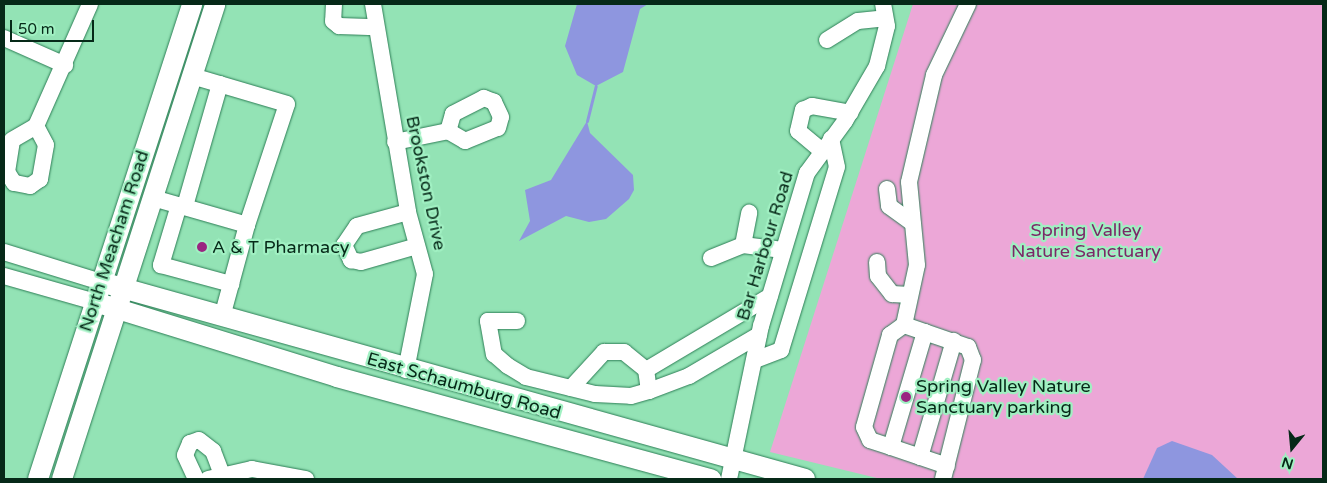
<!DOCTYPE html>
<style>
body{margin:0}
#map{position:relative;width:1327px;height:483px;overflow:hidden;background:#93e3b5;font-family:"Varela Round",sans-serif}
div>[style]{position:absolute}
.green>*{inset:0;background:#eca7d7}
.water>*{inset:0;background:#8e96df}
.stream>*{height:3px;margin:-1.5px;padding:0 1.5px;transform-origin:1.5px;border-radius:1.5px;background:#8e96df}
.roads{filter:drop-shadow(0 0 1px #2d7e56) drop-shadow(0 0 1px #2d7e56)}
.minor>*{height:16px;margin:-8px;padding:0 8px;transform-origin:8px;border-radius:8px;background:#fff}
.major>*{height:20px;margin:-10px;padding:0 10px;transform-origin:10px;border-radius:10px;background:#fff}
.dots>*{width:14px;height:14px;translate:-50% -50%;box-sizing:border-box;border:2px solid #a0f0c2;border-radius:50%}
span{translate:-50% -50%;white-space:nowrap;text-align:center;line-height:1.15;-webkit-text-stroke:4.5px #a0f0c2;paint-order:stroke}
.street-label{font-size:18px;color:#062918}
.park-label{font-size:18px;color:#7b2867}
.poi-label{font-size:18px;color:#062918}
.left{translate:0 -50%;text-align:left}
.frame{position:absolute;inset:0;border:5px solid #062918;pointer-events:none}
.north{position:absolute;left:1267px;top:423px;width:50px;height:50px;-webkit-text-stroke:4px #a0f0c2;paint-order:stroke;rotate:197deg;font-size:14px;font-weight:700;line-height:20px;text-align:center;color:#062918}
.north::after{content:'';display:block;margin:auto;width:18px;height:22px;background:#062918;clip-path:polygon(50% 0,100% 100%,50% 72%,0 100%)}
.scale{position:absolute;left:10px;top:20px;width:84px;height:22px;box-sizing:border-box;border:2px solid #062918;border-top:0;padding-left:6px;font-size:15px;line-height:18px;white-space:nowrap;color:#062918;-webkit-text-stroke:4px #a0f0c2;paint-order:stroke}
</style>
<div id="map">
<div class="green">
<div style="clip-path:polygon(913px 4px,1323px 4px,1323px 479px,881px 479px,770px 452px)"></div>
</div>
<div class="water">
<div style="clip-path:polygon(577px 4px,648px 4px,640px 9px,623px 72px,596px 86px,577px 75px,565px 46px)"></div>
<div style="clip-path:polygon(587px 121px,590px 133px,633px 175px,634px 190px,629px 199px,606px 219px,589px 222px,566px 216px,519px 241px,530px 221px,525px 190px,551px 180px)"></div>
<div style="clip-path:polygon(1172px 441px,1212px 455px,1238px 479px,1143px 479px,1157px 448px)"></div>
</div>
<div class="stream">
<div style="left:587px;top:121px;width:36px;rotate:-76deg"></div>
</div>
<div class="roads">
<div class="minor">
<div style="left:334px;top:4px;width:17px;rotate:93deg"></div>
<div style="left:333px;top:21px;width:8px;rotate:40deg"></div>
<div style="left:339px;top:26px;width:37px;rotate:2deg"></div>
<div style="left:373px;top:4px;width:211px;rotate:80.4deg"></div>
<div style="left:408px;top:212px;width:64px;rotate:74.7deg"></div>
<div style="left:425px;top:274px;width:98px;rotate:101.2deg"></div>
<div style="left:4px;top:38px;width:67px;rotate:23.9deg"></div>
<div style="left:827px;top:40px;width:36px;rotate:-32deg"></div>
<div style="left:858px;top:21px;width:27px;rotate:-6deg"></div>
<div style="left:36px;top:126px;width:21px;rotate:62deg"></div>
<div style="left:46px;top:145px;width:35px;rotate:100deg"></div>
<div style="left:40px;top:179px;width:12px;rotate:145deg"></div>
<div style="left:30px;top:186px;width:16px;rotate:-169deg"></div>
<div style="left:14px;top:183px;width:13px;rotate:-122deg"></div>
<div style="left:7px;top:172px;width:32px;rotate:-81deg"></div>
<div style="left:12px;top:140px;width:28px;rotate:-30deg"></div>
<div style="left:36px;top:126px;width:133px;rotate:-66.1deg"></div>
<div style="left:395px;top:142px;width:54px;rotate:-11.7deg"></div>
<div style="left:448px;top:131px;width:20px;rotate:30deg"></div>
<div style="left:465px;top:141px;width:35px;rotate:-22deg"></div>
<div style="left:498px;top:128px;width:11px;rotate:-75deg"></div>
<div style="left:501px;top:117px;width:17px;rotate:-115deg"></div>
<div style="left:494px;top:102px;width:11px;rotate:-158deg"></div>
<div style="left:484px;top:98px;width:35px;rotate:153deg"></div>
<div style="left:453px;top:114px;width:18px;rotate:106deg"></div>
<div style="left:822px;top:151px;width:31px;rotate:-140deg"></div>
<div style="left:798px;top:131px;width:22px;rotate:-77deg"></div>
<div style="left:803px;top:110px;width:10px;rotate:-24deg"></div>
<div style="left:812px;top:106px;width:39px;rotate:10deg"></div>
<div style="left:887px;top:189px;width:17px;rotate:83deg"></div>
<div style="left:889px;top:206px;width:29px;rotate:36deg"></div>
<div style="left:153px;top:198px;width:98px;rotate:16deg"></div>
<div style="left:247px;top:225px;width:127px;rotate:-71.7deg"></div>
<div style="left:287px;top:104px;width:99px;rotate:-163.6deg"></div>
<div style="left:179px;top:205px;width:63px;rotate:106.7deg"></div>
<div style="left:161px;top:265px;width:73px;rotate:15.2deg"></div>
<div style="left:185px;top:206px;width:127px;rotate:-74deg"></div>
<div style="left:408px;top:212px;width:53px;rotate:164.6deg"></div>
<div style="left:357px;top:226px;width:23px;rotate:124deg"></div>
<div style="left:344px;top:245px;width:17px;rotate:65deg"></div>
<div style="left:351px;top:260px;width:10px;rotate:11deg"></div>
<div style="left:361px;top:262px;width:58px;rotate:-15.9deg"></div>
<div style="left:743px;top:245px;width:33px;rotate:-79deg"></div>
<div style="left:4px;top:252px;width:102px;rotate:17.2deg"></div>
<div style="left:711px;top:258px;width:35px;rotate:-22deg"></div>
<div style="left:743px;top:245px;width:40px;rotate:7.1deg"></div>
<div style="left:877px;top:262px;width:14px;rotate:86deg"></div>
<div style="left:878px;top:276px;width:23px;rotate:52deg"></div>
<div style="left:892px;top:294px;width:18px;rotate:3deg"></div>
<div style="left:4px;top:276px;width:95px;rotate:15.9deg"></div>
<div style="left:222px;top:317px;width:95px;rotate:-74.8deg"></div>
<div style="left:517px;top:321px;width:29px;rotate:180deg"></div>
<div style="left:488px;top:321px;width:34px;rotate:80deg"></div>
<div style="left:494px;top:354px;width:18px;rotate:41deg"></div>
<div style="left:508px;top:366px;width:21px;rotate:31deg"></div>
<div style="left:526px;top:377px;width:71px;rotate:13.8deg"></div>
<div style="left:595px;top:394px;width:36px;rotate:3deg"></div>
<div style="left:631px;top:396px;width:19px;rotate:-16deg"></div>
<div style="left:649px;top:391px;width:21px;rotate:-98deg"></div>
<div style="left:646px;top:370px;width:144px;rotate:-30.8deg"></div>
<div style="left:925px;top:332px;width:120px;rotate:106.5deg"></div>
<div style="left:891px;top:447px;width:59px;rotate:18.7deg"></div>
<div style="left:755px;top:360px;width:28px;rotate:-21deg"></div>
<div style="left:781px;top:350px;width:191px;rotate:-73deg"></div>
<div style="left:837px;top:167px;width:29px;rotate:-102deg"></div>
<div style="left:571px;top:388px;width:49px;rotate:-47.5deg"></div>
<div style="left:604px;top:352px;width:20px"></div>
<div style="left:624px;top:352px;width:28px;rotate:39deg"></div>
<div style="left:649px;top:391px;width:43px;rotate:-20.6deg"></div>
<div style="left:689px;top:376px;width:81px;rotate:-30.4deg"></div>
<div style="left:891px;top:447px;width:22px;rotate:-162deg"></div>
<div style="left:870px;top:440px;width:14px;rotate:-115deg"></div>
<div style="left:864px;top:427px;width:96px;rotate:-74.2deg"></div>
<div style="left:890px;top:335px;width:17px;rotate:-36deg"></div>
<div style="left:920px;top:457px;width:121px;rotate:-73.7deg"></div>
<div style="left:196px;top:479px;width:26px;rotate:-115deg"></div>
<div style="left:185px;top:455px;width:13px;rotate:-67deg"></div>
<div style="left:190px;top:443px;width:9px;rotate:-18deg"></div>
<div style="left:199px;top:440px;width:18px;rotate:38deg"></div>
<div style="left:213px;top:451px;width:26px;rotate:69deg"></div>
<div style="left:208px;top:479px;width:45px;rotate:-12.8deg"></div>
<div style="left:252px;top:469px;width:55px;rotate:10.5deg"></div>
<div style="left:729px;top:479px;width:156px;rotate:-78.2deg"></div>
<div style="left:761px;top:326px;width:160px;rotate:-73.3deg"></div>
<div style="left:807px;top:173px;width:64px;rotate:-53.8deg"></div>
<div style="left:845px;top:121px;width:64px;rotate:-59.8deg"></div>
<div style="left:877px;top:66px;width:41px;rotate:-76deg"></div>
<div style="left:887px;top:26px;width:22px;rotate:-100deg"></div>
<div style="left:943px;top:479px;width:123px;rotate:-75.9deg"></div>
<div style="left:973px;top:360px;width:14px;rotate:-111deg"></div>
<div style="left:968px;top:347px;width:68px;rotate:-161deg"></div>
<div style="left:904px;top:325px;width:61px;rotate:-77.8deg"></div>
<div style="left:917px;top:265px;width:83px;rotate:-95.5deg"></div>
<div style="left:909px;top:182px;width:110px;rotate:-76.8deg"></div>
<div style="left:934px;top:75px;width:79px;rotate:-64.4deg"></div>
</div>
<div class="major">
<div style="left:101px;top:282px;width:731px;rotate:15.63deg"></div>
<div style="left:95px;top:302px;width:253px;rotate:17.2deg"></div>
<div style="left:337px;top:377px;width:388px;rotate:15.3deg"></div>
<div style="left:38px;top:479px;width:499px;rotate:-72deg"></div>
<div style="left:62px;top:479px;width:499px;rotate:-72.1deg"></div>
</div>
</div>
<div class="dots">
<div style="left:202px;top:247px;background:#9a2581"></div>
<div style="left:906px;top:397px;background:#9a2581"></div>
</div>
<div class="street-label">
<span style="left:426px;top:183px;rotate:78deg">Brookston Drive</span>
<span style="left:114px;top:241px;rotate:-72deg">North Meacham Road</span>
<span style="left:765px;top:246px;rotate:-73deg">Bar Harbour Road</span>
<span style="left:464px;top:386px;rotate:16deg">East Schaumburg Road</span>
</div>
<div class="park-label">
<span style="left:1086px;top:241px">Spring Valley<br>Nature Sanctuary</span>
</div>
<div class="poi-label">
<span class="left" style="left:212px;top:247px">A &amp; T Pharmacy</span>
<span class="left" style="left:916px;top:397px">Spring Valley Nature<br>Sanctuary parking</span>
</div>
<div class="frame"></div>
<div class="north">N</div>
<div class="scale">50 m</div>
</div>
